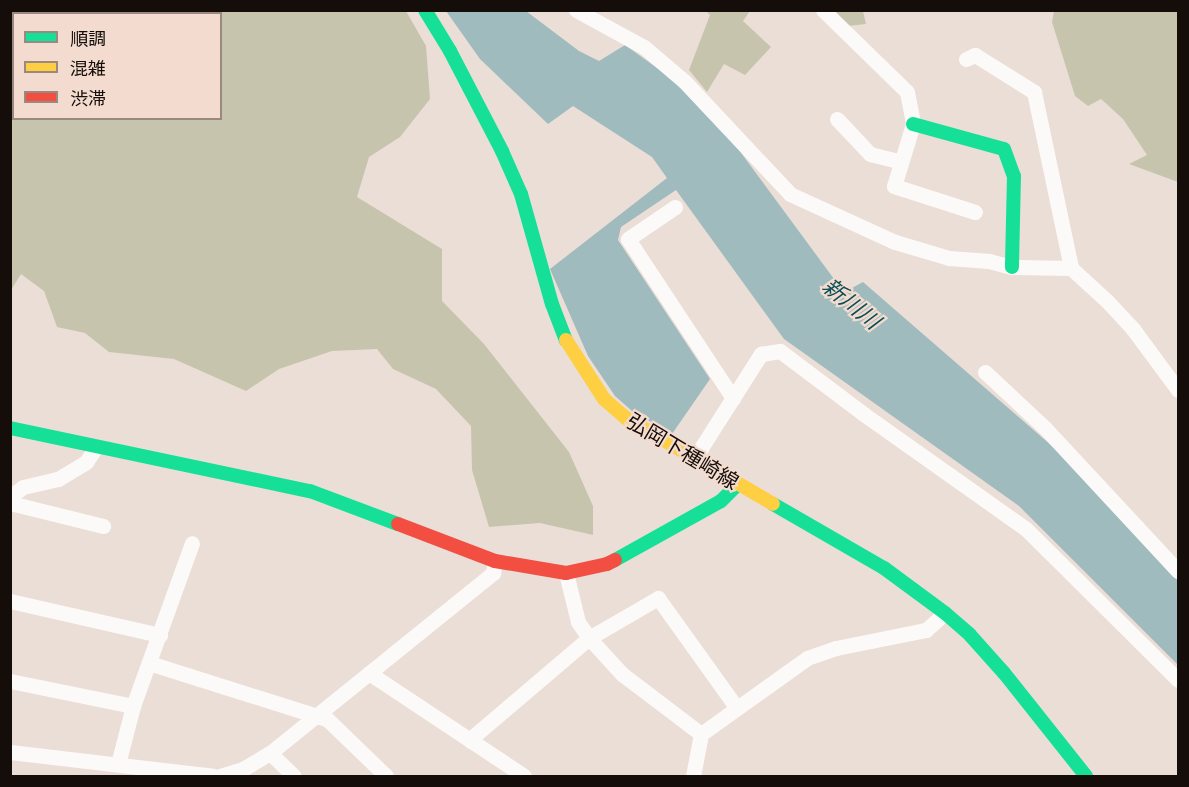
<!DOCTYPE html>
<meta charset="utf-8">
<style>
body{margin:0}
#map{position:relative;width:1189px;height:787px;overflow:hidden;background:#ebded7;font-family:"IBM Plex Serif","Noto Sans JP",serif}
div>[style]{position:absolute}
.forest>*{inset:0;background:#c7c4ad}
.water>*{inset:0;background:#9fbbbe}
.street>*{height:15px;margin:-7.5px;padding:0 7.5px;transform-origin:7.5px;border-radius:7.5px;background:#fcfaf9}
.fast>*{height:14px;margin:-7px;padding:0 7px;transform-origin:7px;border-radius:7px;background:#16e098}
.slow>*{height:14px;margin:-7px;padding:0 7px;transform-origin:7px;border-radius:7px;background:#ffcf43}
.jam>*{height:14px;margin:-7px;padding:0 7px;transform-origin:7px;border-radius:7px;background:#f24e42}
span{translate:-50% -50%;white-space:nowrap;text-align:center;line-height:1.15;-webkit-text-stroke:4.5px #f3dccf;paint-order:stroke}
.street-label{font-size:21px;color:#140d09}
.water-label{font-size:22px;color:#0a4e58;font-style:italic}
.frame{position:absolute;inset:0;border:12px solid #140d09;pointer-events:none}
.legend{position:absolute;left:12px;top:12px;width:210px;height:108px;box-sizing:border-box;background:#f3dccf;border:2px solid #9a8980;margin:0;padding:8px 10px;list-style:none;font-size:18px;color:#140d09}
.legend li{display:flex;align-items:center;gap:12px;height:30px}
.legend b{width:30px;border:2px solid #9a8980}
</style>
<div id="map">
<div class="forest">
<div style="clip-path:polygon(evenodd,11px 10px,406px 11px,426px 46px,430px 99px,400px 137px,369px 157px,357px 197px,442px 249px,442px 301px,484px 344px,569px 452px,593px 506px,593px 535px,540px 523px,489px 527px,472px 470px,471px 426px,436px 389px,393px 369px,377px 349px,332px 351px,279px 369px,246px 391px,174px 359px,109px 352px,85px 333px,57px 327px,44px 291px,21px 274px,11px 290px,11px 10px,14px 14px,220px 14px,220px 118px,14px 118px,14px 14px)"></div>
<div style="clip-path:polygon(706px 11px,750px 11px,743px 21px,771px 47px,745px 75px,724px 64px,707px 92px,689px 70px,710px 15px)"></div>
<div style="clip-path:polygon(835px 11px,863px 11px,866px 24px,848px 26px)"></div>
<div style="clip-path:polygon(1054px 11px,1178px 11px,1178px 182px,1129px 164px,1147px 155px,1123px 119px,1101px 99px,1088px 106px,1075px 96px,1052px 22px)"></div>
</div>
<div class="water">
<div style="clip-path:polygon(446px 11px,526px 11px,579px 51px,599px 61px,625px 45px,678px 83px,736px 146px,837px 283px,852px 288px,863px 282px,1059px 452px,1178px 581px,1178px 665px,1019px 506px,784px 339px,676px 190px,621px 227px,618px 240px,710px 379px,672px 434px,632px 411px,615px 396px,588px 356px,550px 269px,667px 178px,652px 157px,573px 106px,548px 124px,480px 59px)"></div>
</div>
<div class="street">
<div style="left:576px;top:10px;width:77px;rotate:28.6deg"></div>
<div style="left:644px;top:47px;width:52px;rotate:40.4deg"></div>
<div style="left:684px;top:81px;width:155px;rotate:46.8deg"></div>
<div style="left:790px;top:194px;width:115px;rotate:24.6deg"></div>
<div style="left:895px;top:242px;width:56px;rotate:16.5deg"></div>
<div style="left:949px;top:258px;width:40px;rotate:4.3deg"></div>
<div style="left:989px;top:261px;width:24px;rotate:15deg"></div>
<div style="left:1012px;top:267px;width:59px;rotate:1deg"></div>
<div style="left:1071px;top:268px;width:50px;rotate:42.6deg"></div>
<div style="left:1108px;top:302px;width:37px;rotate:47deg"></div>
<div style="left:1133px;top:329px;width:76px;rotate:53.6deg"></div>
<div style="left:823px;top:10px;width:117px;rotate:44.3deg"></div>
<div style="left:907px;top:92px;width:33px;rotate:79deg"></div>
<div style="left:913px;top:124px;width:65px;rotate:107deg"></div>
<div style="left:894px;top:186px;width:85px;rotate:17.8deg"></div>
<div style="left:966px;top:59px;width:10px;rotate:-24deg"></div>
<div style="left:975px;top:55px;width:70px;rotate:32.1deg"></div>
<div style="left:1034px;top:92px;width:180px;rotate:78.1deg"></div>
<div style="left:837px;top:119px;width:48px;rotate:46.7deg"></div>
<div style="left:870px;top:154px;width:32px;rotate:14deg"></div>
<div style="left:675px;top:207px;width:57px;rotate:145.8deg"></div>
<div style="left:628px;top:239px;width:191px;rotate:56.6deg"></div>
<div style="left:985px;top:372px;width:82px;rotate:43deg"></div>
<div style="left:1045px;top:428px;width:195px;rotate:47.1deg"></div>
<div style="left:694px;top:459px;width:125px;rotate:-57.5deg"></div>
<div style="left:761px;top:354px;width:19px;rotate:-9deg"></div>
<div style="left:780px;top:351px;width:106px;rotate:37deg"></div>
<div style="left:865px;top:415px;width:197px;rotate:35.3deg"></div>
<div style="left:1026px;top:529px;width:214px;rotate:44.8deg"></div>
<div style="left:10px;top:497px;width:16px;rotate:-38deg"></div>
<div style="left:23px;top:487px;width:36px;rotate:-13deg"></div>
<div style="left:58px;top:479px;width:33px;rotate:-31deg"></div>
<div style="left:86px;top:462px;width:18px;rotate:-56deg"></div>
<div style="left:10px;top:503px;width:96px;rotate:13.9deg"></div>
<div style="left:566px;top:573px;width:50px;rotate:76.2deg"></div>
<div style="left:578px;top:622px;width:19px;rotate:55deg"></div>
<div style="left:589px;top:638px;width:49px;rotate:47.5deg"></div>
<div style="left:622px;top:674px;width:99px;rotate:37.2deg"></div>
<div style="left:10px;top:601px;width:154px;rotate:12.8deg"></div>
<div style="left:149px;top:663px;width:187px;rotate:17.5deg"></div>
<div style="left:327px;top:719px;width:82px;rotate:44deg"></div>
<div style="left:369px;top:673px;width:186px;rotate:33.6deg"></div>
<div style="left:10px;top:681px;width:126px;rotate:11.5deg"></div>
<div style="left:133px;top:706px;width:60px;rotate:104.5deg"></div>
<div style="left:133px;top:706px;width:173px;rotate:-70.1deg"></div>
<div style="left:471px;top:741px;width:7px;rotate:-56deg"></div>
<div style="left:475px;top:735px;width:150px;rotate:-40.4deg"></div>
<div style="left:589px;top:638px;width:80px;rotate:-30.1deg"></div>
<div style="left:658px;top:598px;width:134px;rotate:54.4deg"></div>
<div style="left:10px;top:752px;width:204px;rotate:6.7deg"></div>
<div style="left:270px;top:753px;width:33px;rotate:44deg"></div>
<div style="left:220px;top:776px;width:24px;rotate:-17deg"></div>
<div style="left:243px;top:769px;width:31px;rotate:-31deg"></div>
<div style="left:270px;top:753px;width:287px;rotate:-38.9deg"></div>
<div style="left:493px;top:573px;width:12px;rotate:-81deg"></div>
<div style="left:693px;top:776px;width:43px;rotate:-79.2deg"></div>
<div style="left:701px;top:734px;width:130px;rotate:-35.6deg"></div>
<div style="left:807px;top:658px;width:31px;rotate:-19deg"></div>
<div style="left:836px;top:648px;width:92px;rotate:-11.3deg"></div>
<div style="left:926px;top:630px;width:25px;rotate:-42deg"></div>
</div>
<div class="fast">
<div style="left:425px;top:10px;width:48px;rotate:58.6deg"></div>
<div style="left:450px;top:51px;width:113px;rotate:62.5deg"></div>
<div style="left:502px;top:151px;width:47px;rotate:66.2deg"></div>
<div style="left:521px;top:194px;width:114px;rotate:74.3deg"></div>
<div style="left:552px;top:304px;width:39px;rotate:69deg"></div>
<div style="left:913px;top:124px;width:94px;rotate:15.4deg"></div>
<div style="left:1004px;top:149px;width:29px;rotate:70deg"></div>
<div style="left:1014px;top:176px;width:91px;rotate:91.3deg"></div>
<div style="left:10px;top:428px;width:307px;rotate:11.9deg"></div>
<div style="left:310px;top:491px;width:94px;rotate:20.6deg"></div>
<div style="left:773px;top:504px;width:128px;rotate:30deg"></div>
<div style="left:884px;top:568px;width:76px;rotate:36.4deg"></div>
<div style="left:945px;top:613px;width:33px;rotate:41deg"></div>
<div style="left:970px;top:635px;width:51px;rotate:48.2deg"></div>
<div style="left:1004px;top:673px;width:132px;rotate:51.5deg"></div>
<div style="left:615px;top:560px;width:121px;rotate:-29.1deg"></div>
<div style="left:721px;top:501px;width:23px;rotate:-45deg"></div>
</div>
<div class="slow">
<div style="left:566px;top:340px;width:70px;rotate:57.2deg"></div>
<div style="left:604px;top:399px;width:29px;rotate:41deg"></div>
<div style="left:626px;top:418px;width:170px;rotate:30.3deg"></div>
</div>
<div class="jam">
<div style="left:398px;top:524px;width:104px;rotate:20.9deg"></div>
<div style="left:495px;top:561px;width:72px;rotate:9.6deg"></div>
<div style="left:566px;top:573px;width:42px;rotate:-12.4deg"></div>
<div style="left:607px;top:564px;width:9px;rotate:-27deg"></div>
</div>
<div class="street-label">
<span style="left:683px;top:451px;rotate:31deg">弘岡下種崎線</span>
</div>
<div class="water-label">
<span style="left:852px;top:303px;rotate:39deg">新川川</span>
</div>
<div class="frame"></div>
<ul class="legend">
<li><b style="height:8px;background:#16e098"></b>順調</li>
<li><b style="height:8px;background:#ffcf43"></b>混雑</li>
<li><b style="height:8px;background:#f24e42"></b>渋滞</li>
</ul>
</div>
